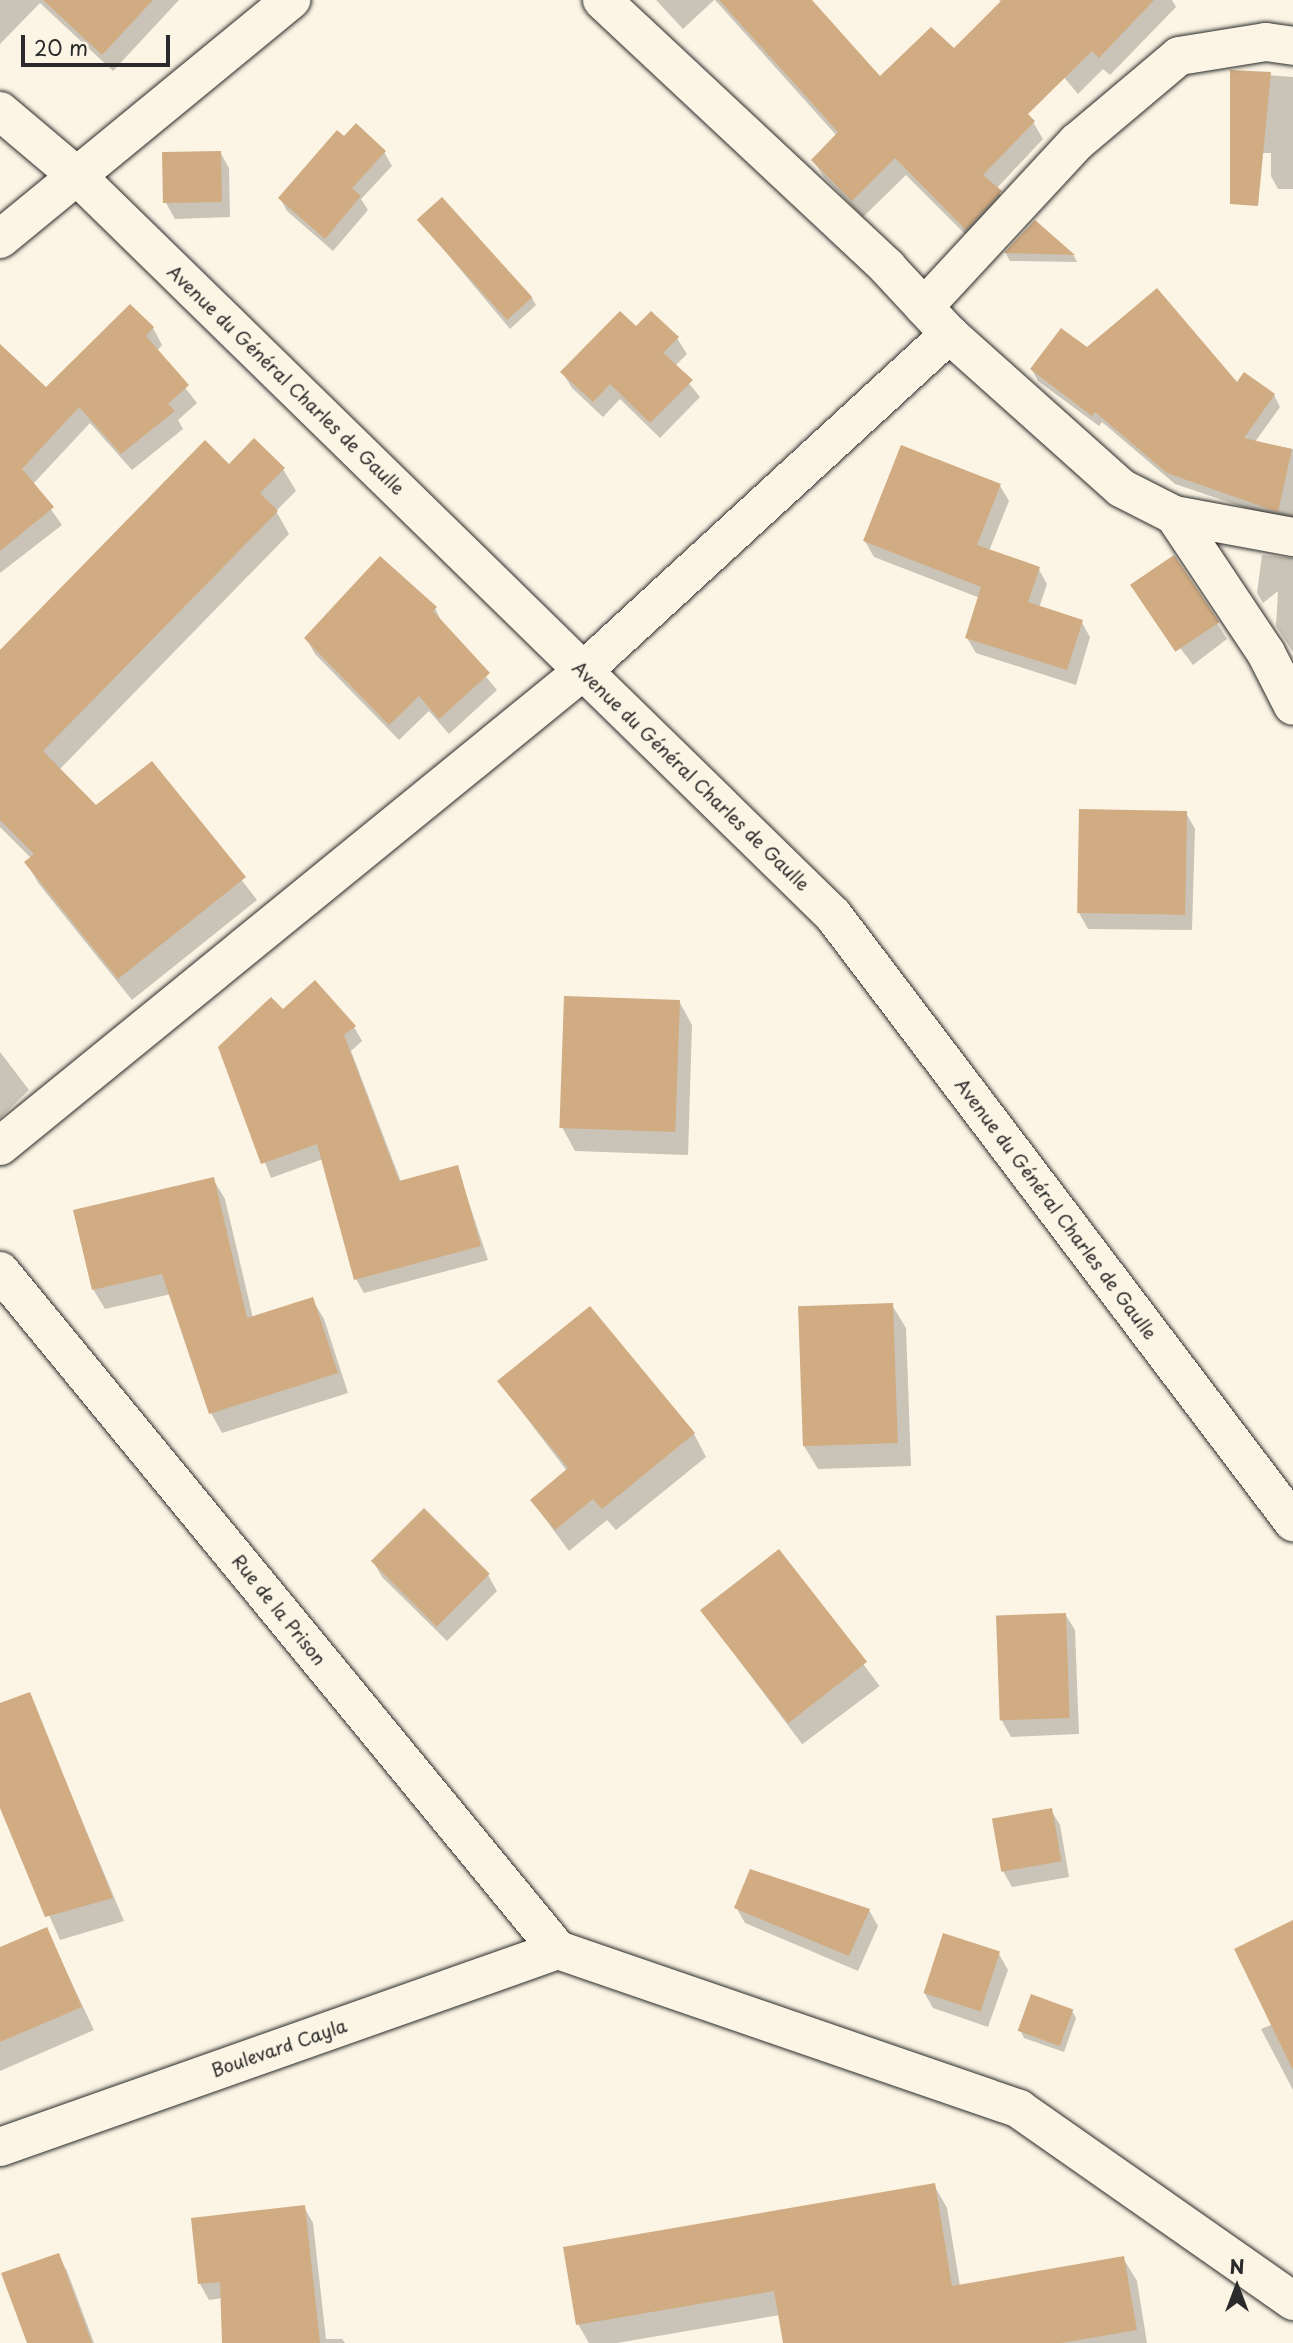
<!DOCTYPE html>
<meta charset="utf-8">
<style>
body{margin:0}
#map{position:relative;width:1293px;height:2343px;overflow:hidden;background:#fcf5e5;font-family:"Playpen Sans",sans-serif}
div>[style]{position:absolute}
.shadow>*{inset:0;background:#0003;transform-origin:0 0}
.building>*{inset:0;background:#d1ac83;transform-origin:0 0}
.roads{filter:drop-shadow(0 0 2px #2b2b2b) drop-shadow(0 0 2px #2b2b2b)}
.street>*{height:38px;margin:-19px;padding:0 19px;transform-origin:19px;border-radius:19px;background:#fcf5e5}
span{translate:-50% -50%;white-space:nowrap;text-align:center;line-height:1.15;-webkit-text-stroke:7px #fcf5e5;paint-order:stroke}
.street-label{font-size:18px;color:#2b2b2b}
.north{position:absolute;left:1202px;top:2252px;width:70px;height:70px;-webkit-text-stroke:5px #fcf5e5;paint-order:stroke;rotate:0deg;font-size:19px;font-weight:700;line-height:28px;text-align:center;color:#2b2b2b}
.north::after{content:'';display:block;margin:auto;width:24px;height:32px;background:#2b2b2b;clip-path:polygon(50% 0,100% 100%,50% 72%,0 100%)}
.scale{position:absolute;left:21px;top:35px;width:149px;height:32px;box-sizing:border-box;border:4px solid #2b2b2b;border-top:0;padding-left:9px;font-size:21px;line-height:24px;white-space:nowrap;color:#2b2b2b;-webkit-text-stroke:5px #fcf5e5;paint-order:stroke}
</style>
<div id="map">
<div class="shadow">
<div style="clip-path:polygon(0 0,179px 0,113px 71px,40px 3px,0 44px)"></div>
<div style="clip-path:polygon(656px 0,714px 0,683px 29px)"></div>
<div style="clip-path:polygon(715px 0,810px 0,881px 79px,1033px 122px,1043px 139px,996px 189px,1011px 210px,977px 246px,906px 175px,863px 217px,824px 177px,813px 160px,837px 136px)"></div>
<div style="clip-path:polygon(999px 0,1172px 0,1176px 7px,1110px 75px,1103px 69px,1078px 94px)"></div>
<div style="clip-path:polygon(1231px 72px,1293px 77px,1293px 189px,1278px 189px,1271px 176px,1271px 153px,1239px 153px)"></div>
<div style="clip-path:polygon(344px 138px,384px 152px,392px 166px,361px 199px,368px 210px,333px 251px,287px 211px,280px 198px)"></div>
<div style="clip-path:polygon(220px 152px,229px 168px,230px 217px,175px 219px,166px 203px)"></div>
<div style="clip-path:polygon(419px 220px,532px 298px,536px 305px,510px 329px)"></div>
<div style="clip-path:polygon(1035px 222px,1074px 256px,1077px 262px,1010px 261px,1006px 254px)"></div>
<div style="clip-path:polygon(153px 328px,162px 345px,157px 351px,197px 403px,178px 420px,183px 429px,132px 470px,90px 423px,33px 484px,62px 525px,0 573px,0 347px,46px 389px)"></div>
<div style="clip-path:polygon(636px 329px,677px 338px,687px 354px,675px 366px,700px 397px,660px 438px,620px 399px,603px 417px,572px 388px,562px 372px)"></div>
<div style="clip-path:polygon(1087px 349px,1274px 395px,1280px 407px,1255px 442px,1293px 449px,1293px 524px,1175px 484px,1102px 422px,1099px 426px,1038px 381px,1032px 370px)"></div>
<div style="clip-path:polygon(229px 466px,283px 469px,296px 491px,276px 511px,289px 534px,59px 770px,96px 807px,152px 763px,257px 900px,132px 1000px,39px 884px,26px 862px,31px 858px,0 827px,0 653px)"></div>
<div style="clip-path:polygon(1000px 486px,1009px 501px,989px 551px,1038px 568px,1047px 584px,1039px 608px,1081px 621px,1090px 637px,1076px 685px,976px 653px,967px 638px,980px 598px,874px 557px,865px 541px)"></div>
<div style="clip-path:polygon(1262px 555px,1293px 558px,1293px 652px,1276px 626px,1278px 591px,1263px 603px,1257px 593px)"></div>
<div style="clip-path:polygon(1135px 588px,1217px 623px,1227px 639px,1193px 665px)"></div>
<div style="clip-path:polygon(435px 608px,443px 625px,497px 690px,449px 734px,429px 711px,399px 740px,315px 654px,306px 638px)"></div>
<div style="clip-path:polygon(1186px 813px,1195px 829px,1192px 930px,1088px 929px,1079px 913px)"></div>
<div style="clip-path:polygon(679px 1001px,692px 1025px,688px 1155px,575px 1151px,562px 1127px)"></div>
<div style="clip-path:polygon(283px 1011px,354px 1027px,362px 1041px,351px 1051px,401px 1182px,457px 1167px,488px 1260px,364px 1293px,356px 1279px,323px 1159px,271px 1178px,220px 1047px)"></div>
<div style="clip-path:polygon(0 1052px,29px 1090px,0 1118px)"></div>
<div style="clip-path:polygon(213px 1179px,225px 1199px,253px 1318px,312px 1299px,324px 1319px,348px 1393px,222px 1433px,211px 1413px,171px 1294px,105px 1309px,93px 1289px)"></div>
<div style="clip-path:polygon(892px 1305px,906px 1328px,911px 1466px,818px 1469px,804px 1446px)"></div>
<div style="clip-path:polygon(590px 1309px,694px 1434px,706px 1457px,616px 1530px,607px 1520px,569px 1551px,532px 1501px,567px 1471px,499px 1382px)"></div>
<div style="left:778px;top:1551px;width:169px;height:97px;rotate:53deg"></div>
<div style="clip-path:polygon(373px 1561px,488px 1575px,497px 1591px,447px 1641px,382px 1577px)"></div>
<div style="clip-path:polygon(1065px 1614px,1075px 1630px,1079px 1734px,1011px 1737px,1002px 1721px)"></div>
<div style="clip-path:polygon(29px 1694px,124px 1921px,60px 1940px,0 1803px,0 1704px)"></div>
<div style="clip-path:polygon(1051px 1810px,1060px 1825px,1069px 1877px,1012px 1887px,1003px 1871px)"></div>
<div style="clip-path:polygon(736px 1907px,869px 1910px,878px 1926px,858px 1971px,745px 1923px)"></div>
<div style="clip-path:polygon(1293px 1922px,1293px 2090px,1261px 2029px,1273px 2024px)"></div>
<div style="clip-path:polygon(46px 1929px,94px 2030px,0 2071px,0 1949px)"></div>
<div style="clip-path:polygon(999px 1954px,1008px 1970px,988px 2027px,933px 2008px,924px 1992px)"></div>
<div style="clip-path:polygon(1072px 2011px,1076px 2018px,1064px 2052px,1024px 2038px,1020px 2030px)"></div>
<div style="clip-path:polygon(934px 2185px,947px 2208px,960px 2286px,1123px 2258px,1137px 2281px,1147px 2343px,784px 2343px,780px 2315px,617px 2343px,589px 2343px,578px 2324px)"></div>
<div style="clip-path:polygon(304px 2207px,313px 2223px,326px 2339px,342px 2339px,345px 2343px,223px 2343px,222px 2298px,209px 2300px,200px 2284px)"></div>
<div style="clip-path:polygon(58px 2255px,67px 2271px,94px 2343px,29px 2343px)"></div>
</div>
<div class="building">
<div style="clip-path:polygon(43px 0,153px 0,102px 55px)"></div>
<div style="clip-path:polygon(719px 0,812px 0,880px 76px,931px 27px,954px 48px,1002px 0,1154px 0,1099px 58px,1092px 51px,1028px 114px,1035px 121px,983px 175px,1002px 191px,966px 230px,895px 158px,852px 201px,811px 160px,838px 132px)"></div>
<div style="clip-path:polygon(1230px 70px,1271px 72px,1258px 206px,1230px 204px)"></div>
<div style="clip-path:polygon(356px 123px,386px 151px,352px 188px,361px 196px,325px 239px,278px 198px,337px 130px,344px 136px)"></div>
<div style="left:221px;top:151px;width:51px;height:59px;rotate:89deg"></div>
<div style="left:442px;top:197px;width:135px;height:34px;rotate:48deg"></div>
<div style="clip-path:polygon(1035px 220px,1075px 255px,1004px 253px)"></div>
<div style="clip-path:polygon(1157px 288px,1237px 382px,1244px 372px,1275px 394px,1244px 438px,1292px 449px,1278px 512px,1167px 473px,1095px 412px,1092px 416px,1030px 369px,1061px 328px,1087px 347px)"></div>
<div style="clip-path:polygon(130px 304px,154px 327px,146px 336px,189px 385px,168px 404px,175px 411px,121px 454px,79px 407px,22px 469px,54px 507px,0 551px,0 344px,46px 387px)"></div>
<div style="clip-path:polygon(620px 311px,636px 326px,651px 311px,679px 337px,663px 353px,693px 380px,650px 423px,610px 384px,593px 402px,560px 372px)"></div>
<div style="clip-path:polygon(254px 438px,285px 468px,260px 493px,278px 511px,43px 751px,96px 805px,152px 761px,246px 877px,118px 979px,24px 862px,34px 854px,0 820px,0 650px,205px 440px,229px 464px)"></div>
<div style="clip-path:polygon(901px 445px,1001px 484px,977px 545px,1040px 567px,1028px 602px,1083px 620px,1067px 670px,965px 638px,981px 587px,863px 541px)"></div>
<div style="left:1174px;top:555px;width:81px;height:53px;rotate:56deg"></div>
<div style="clip-path:polygon(380px 556px,437px 607px,433px 611px,490px 673px,439px 719px,419px 696px,389px 725px,304px 638px)"></div>
<div style="left:1079px;top:809px;width:108px;height:104px;rotate:1deg"></div>
<div style="clip-path:polygon(315px 980px,356px 1026px,344px 1035px,399px 1181px,458px 1165px,481px 1246px,354px 1280px,317px 1144px,261px 1164px,218px 1047px,271px 997px,283px 1009px)"></div>
<div style="left:564px;top:996px;width:116px;height:132px;rotate:2deg"></div>
<div style="clip-path:polygon(214px 1177px,247px 1318px,313px 1297px,338px 1373px,209px 1414px,162px 1274px,92px 1290px,73px 1210px)"></div>
<div style="left:893px;top:1303px;width:140px;height:95px;rotate:88deg"></div>
<div style="clip-path:polygon(590px 1306px,695px 1433px,602px 1509px,593px 1499px,555px 1530px,530px 1500px,568px 1468px,497px 1381px)"></div>
<div style="left:424px;top:1508px;width:93px;height:75px;rotate:45deg"></div>
<div style="left:779px;top:1549px;width:143px;height:100px;rotate:52deg"></div>
<div style="left:1066px;top:1613px;width:105px;height:70px;rotate:88deg"></div>
<div style="clip-path:polygon(30px 1692px,113px 1898px,45px 1917px,0 1808px,0 1703px)"></div>
<div style="left:1052px;top:1808px;width:54px;height:61px;rotate:80deg"></div>
<div style="clip-path:polygon(750px 1869px,870px 1909px,849px 1956px,734px 1908px)"></div>
<div style="clip-path:polygon(1293px 1920px,1293px 2070px,1234px 1949px)"></div>
<div style="clip-path:polygon(47px 1927px,82px 2007px,0 2042px,0 1947px)"></div>
<div style="left:943px;top:1933px;width:60px;height:63px;rotate:18deg"></div>
<div style="left:1031px;top:1994px;width:45px;height:39px;rotate:20deg"></div>
<div style="clip-path:polygon(935px 2183px,952px 2286px,1124px 2256px,1137px 2330px,1061px 2343px,783px 2343px,774px 2291px,576px 2325px,563px 2247px)"></div>
<div style="clip-path:polygon(305px 2205px,320px 2343px,222px 2343px,220px 2282px,198px 2284px,191px 2218px)"></div>
<div style="clip-path:polygon(59px 2253px,92px 2343px,27px 2343px,1px 2273px)"></div>
</div>
<div class="roads">
<div class="street">
<div style="left:602px;top:0;width:391px;rotate:43.1deg"></div>
<div style="left:887px;top:267px;width:91px;rotate:47.2deg"></div>
<div style="left:949px;top:334px;width:231px;rotate:41.8deg"></div>
<div style="left:1121px;top:488px;width:59px;rotate:27deg"></div>
<div style="left:1174px;top:515px;width:121px;rotate:10.5deg"></div>
<div style="left:0;top:111px;width:101px;rotate:40.2deg"></div>
<div style="left:77px;top:176px;width:1057px;rotate:44.35deg"></div>
<div style="left:833px;top:915px;width:762px;rotate:52.84deg"></div>
<div style="left:0;top:239px;width:377px;rotate:-39.4deg"></div>
<div style="left:924px;top:307px;width:225px;rotate:-47.2deg"></div>
<div style="left:1077px;top:142px;width:133px;rotate:-40.1deg"></div>
<div style="left:1179px;top:56px;width:88px;rotate:-9.1deg"></div>
<div style="left:1266px;top:42px;width:27px;rotate:8deg"></div>
<div style="left:1174px;top:515px;width:166px;rotate:56.3deg"></div>
<div style="left:1266px;top:653px;width:59px;rotate:63deg"></div>
<div style="left:0;top:1146px;width:752px;rotate:-39.17deg"></div>
<div style="left:583px;top:671px;width:498px;rotate:-42.6deg"></div>
<div style="left:0;top:1271px;width:879px;rotate:50.59deg"></div>
<div style="left:558px;top:1950px;width:488px;rotate:19deg"></div>
<div style="left:1019px;top:2109px;width:335px;rotate:35deg"></div>
<div style="left:0;top:2147px;width:592px;rotate:-19.45deg"></div>
</div>
</div>
<div class="street-label">
<span style="left:286px;top:380px;rotate:44deg">Avenue du Général Charles de Gaulle</span>
<span style="left:691px;top:776px;rotate:44deg">Avenue du Général Charles de Gaulle</span>
<span style="left:1056px;top:1209px;rotate:53deg">Avenue du Général Charles de Gaulle</span>
<span style="left:279px;top:1610px;rotate:51deg">Rue de la Prison</span>
<span style="left:279px;top:2048px;rotate:-19deg">Boulevard Cayla</span>
</div>
<div class="north">N</div>
<div class="scale">20 m</div>
</div>
